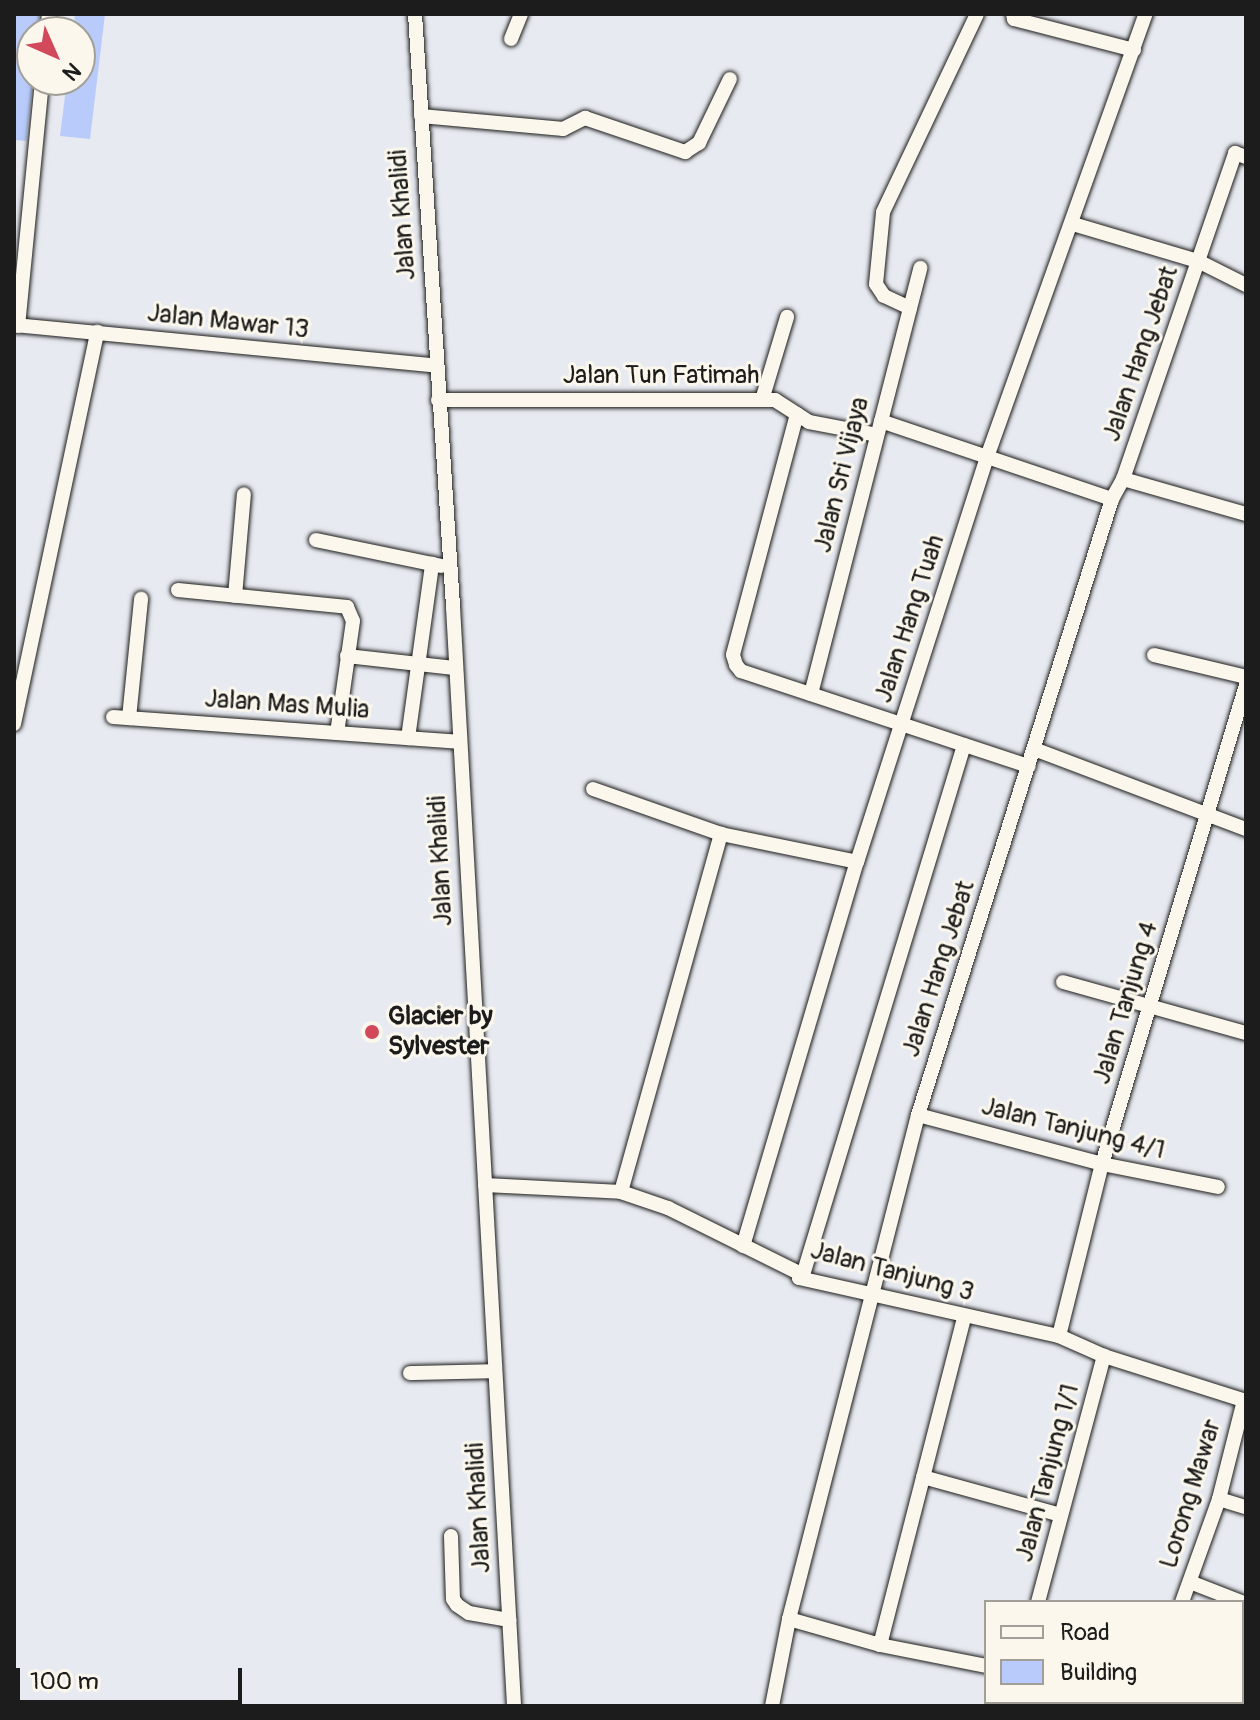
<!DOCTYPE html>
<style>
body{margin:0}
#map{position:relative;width:1260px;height:1720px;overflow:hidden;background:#e7eaf0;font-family:Pangolin,sans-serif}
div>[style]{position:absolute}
.building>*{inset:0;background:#b8cbfa}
.roads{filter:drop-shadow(0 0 2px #1c1c1c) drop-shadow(0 0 2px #1c1c1c)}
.street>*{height:14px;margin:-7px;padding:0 7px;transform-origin:7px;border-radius:7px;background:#fbf7ec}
.dots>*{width:22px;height:22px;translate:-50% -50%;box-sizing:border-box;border:4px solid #fbf7ec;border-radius:50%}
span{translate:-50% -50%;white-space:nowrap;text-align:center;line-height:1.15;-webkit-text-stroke:6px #fbf7ec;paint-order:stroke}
.street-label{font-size:26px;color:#1c1c1c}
.poi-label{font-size:26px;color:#1c1c1c;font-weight:700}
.left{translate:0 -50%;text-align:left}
.frame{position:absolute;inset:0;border:16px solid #1c1c1c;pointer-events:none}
.legend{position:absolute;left:984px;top:1600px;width:260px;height:104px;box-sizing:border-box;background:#fbf7ec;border:2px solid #a29f99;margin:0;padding:10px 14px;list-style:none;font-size:24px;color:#1c1c1c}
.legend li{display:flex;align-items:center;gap:16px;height:40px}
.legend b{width:40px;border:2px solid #a29f99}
.north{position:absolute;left:16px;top:16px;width:80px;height:80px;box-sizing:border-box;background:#fbf7ec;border:2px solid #a29f99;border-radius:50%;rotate:135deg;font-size:22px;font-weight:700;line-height:32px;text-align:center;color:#1c1c1c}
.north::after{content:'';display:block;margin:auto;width:28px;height:36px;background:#d1495b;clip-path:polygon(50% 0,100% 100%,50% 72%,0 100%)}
.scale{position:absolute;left:16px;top:1668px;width:226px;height:36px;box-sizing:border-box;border:4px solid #1c1c1c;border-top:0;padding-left:10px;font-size:24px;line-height:28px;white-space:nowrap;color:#1c1c1c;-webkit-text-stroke:6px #fbf7ec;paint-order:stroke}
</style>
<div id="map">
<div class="building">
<div style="clip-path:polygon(14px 14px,39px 14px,38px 32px,32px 32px,33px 80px,26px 141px,14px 140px)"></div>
<div style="clip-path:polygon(75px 14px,105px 14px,90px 139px,60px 136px,67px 80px,80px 80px,80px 32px,73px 32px)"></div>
</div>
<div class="roads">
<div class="street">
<div style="left:415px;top:14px;width:594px;rotate:86.33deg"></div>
<div style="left:453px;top:607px;width:1101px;rotate:86.82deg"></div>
<div style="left:1013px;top:14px;width:5px;rotate:79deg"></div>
<div style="left:1014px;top:19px;width:124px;rotate:14.5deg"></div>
<div style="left:47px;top:32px;width:18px;rotate:-84deg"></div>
<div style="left:511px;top:39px;width:27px;rotate:-68deg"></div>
<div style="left:421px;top:116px;width:143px;rotate:5.2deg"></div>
<div style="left:563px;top:129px;width:25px;rotate:-27deg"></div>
<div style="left:585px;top:118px;width:106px;rotate:18.8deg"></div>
<div style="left:685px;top:152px;width:17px;rotate:-33deg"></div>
<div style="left:699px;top:143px;width:71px;rotate:-64.2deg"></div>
<div style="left:1073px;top:224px;width:130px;rotate:16.5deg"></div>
<div style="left:1198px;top:261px;width:54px;rotate:26.6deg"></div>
<div style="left:910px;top:308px;width:29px;rotate:-155deg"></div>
<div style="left:884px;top:296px;width:14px;rotate:-124deg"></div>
<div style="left:876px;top:284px;width:72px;rotate:-84.4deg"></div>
<div style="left:883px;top:212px;width:219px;rotate:-64.6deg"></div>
<div style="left:14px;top:325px;width:424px;rotate:5.5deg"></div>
<div style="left:18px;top:326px;width:247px;rotate:-84.4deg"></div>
<div style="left:438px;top:400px;width:337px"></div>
<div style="left:775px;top:400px;width:40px;rotate:32.9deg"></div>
<div style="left:809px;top:422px;width:69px;rotate:10.8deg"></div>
<div style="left:762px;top:400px;width:87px;rotate:-73.2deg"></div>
<div style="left:797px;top:414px;width:249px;rotate:104.9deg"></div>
<div style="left:733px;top:655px;width:10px;rotate:73deg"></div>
<div style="left:736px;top:665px;width:8px;rotate:50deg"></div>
<div style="left:741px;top:671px;width:303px;rotate:18.3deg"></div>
<div style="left:881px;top:421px;width:244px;rotate:18.7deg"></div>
<div style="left:1123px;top:479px;width:128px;rotate:15.9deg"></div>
<div style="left:316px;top:540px;width:128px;rotate:11.7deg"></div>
<div style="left:178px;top:590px;width:170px;rotate:5.7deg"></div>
<div style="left:347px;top:607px;width:15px;rotate:67deg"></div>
<div style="left:353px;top:621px;width:113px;rotate:98.1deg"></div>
<div style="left:235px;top:596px;width:102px;rotate:-85deg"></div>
<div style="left:1154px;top:655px;width:95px;rotate:13.4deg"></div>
<div style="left:347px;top:656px;width:108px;rotate:6.4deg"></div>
<div style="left:811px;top:694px;width:440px;rotate:-75.6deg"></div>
<div style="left:113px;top:717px;width:346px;rotate:4.1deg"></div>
<div style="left:129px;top:718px;width:120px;rotate:-84.2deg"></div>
<div style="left:14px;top:724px;width:401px;rotate:-78deg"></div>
<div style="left:408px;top:738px;width:176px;rotate:-82.1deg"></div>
<div style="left:1034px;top:749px;width:227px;rotate:20.7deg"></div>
<div style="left:593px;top:789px;width:136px;rotate:19.4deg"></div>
<div style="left:721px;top:834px;width:139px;rotate:11.6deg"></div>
<div style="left:1063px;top:982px;width:190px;rotate:15.6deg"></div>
<div style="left:918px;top:1115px;width:190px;rotate:14.9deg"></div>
<div style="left:1102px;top:1164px;width:118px;rotate:11.2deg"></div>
<div style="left:485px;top:1185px;width:136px;rotate:2.9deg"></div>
<div style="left:621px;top:1192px;width:50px;rotate:18.8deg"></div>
<div style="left:668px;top:1208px;width:151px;rotate:26.4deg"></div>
<div style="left:803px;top:1275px;width:5px;rotate:143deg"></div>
<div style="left:799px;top:1278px;width:266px;rotate:12.6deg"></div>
<div style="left:1059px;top:1336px;width:49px;rotate:24deg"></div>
<div style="left:1104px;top:1356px;width:149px;rotate:17.6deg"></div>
<div style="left:621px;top:1192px;width:372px;rotate:-74.4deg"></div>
<div style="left:743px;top:1246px;width:401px;rotate:-73.5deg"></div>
<div style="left:857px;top:862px;width:425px;rotate:-72.2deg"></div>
<div style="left:987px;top:457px;width:471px;rotate:-70.3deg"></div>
<div style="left:803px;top:1275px;width:554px;rotate:-73.1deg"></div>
<div style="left:1059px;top:1336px;width:177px;rotate:-76deg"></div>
<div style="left:1102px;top:1164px;width:500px;rotate:-73.27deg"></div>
<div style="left:410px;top:1373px;width:85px;rotate:-1.3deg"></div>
<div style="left:923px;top:1477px;width:143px;rotate:15.4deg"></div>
<div style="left:1219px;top:1499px;width:28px;rotate:17deg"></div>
<div style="left:451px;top:1536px;width:63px;rotate:88.2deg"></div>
<div style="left:453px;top:1599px;width:7px;rotate:56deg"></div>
<div style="left:457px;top:1605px;width:14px;rotate:34deg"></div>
<div style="left:469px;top:1613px;width:41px;rotate:9.9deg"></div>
<div style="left:1190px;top:1582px;width:55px;rotate:21.4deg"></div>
<div style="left:1038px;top:1602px;width:255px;rotate:-75deg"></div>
<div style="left:1182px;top:1602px;width:109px;rotate:-70.2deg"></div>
<div style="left:1219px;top:1499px;width:102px;rotate:-75.8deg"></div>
<div style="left:789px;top:1619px;width:95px;rotate:15.9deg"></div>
<div style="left:880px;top:1645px;width:108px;rotate:11.2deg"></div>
<div style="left:880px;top:1645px;width:339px;rotate:-75.6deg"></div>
<div style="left:772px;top:1706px;width:89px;rotate:-78.9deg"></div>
<div style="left:789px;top:1619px;width:520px;rotate:-75.64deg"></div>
<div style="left:918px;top:1115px;width:646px;rotate:-72.52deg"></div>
<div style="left:1112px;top:499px;width:23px;rotate:-61deg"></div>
<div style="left:1123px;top:479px;width:345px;rotate:-71deg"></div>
<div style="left:1235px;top:153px;width:12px;rotate:20deg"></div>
<div style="left:1139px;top:1706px;width:4px;rotate:-76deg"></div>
</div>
</div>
<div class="dots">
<div style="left:372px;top:1032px;background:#d1495b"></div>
</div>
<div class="street-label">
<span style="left:403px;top:215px;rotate:-94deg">Jalan Khalidi</span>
<span style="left:228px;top:322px;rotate:6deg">Jalan Mawar 13</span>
<span style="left:1141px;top:354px;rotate:-71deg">Jalan Hang Jebat</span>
<span style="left:661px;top:376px">Jalan Tun Fatimah</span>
<span style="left:842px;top:475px;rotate:-76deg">Jalan Sri Vijaya</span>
<span style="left:910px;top:619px;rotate:-72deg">Jalan Hang Tuah</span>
<span style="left:287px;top:705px;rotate:4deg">Jalan Mas Mulia</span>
<span style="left:441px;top:861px;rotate:-93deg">Jalan Khalidi</span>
<span style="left:939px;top:969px;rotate:-72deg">Jalan Hang Jebat</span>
<span style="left:1126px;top:1003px;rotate:-73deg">Jalan Tanjung 4</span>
<span style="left:1073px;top:1129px;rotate:14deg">Jalan Tanjung 4/1</span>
<span style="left:892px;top:1272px;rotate:15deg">Jalan Tanjung 3</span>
<span style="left:1048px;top:1473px;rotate:-75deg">Jalan Tanjung 1/1</span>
<span style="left:1191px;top:1494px;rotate:-73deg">Lorong Mawar</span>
<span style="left:479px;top:1508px;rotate:-93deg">Jalan Khalidi</span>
</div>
<div class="poi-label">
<span class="left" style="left:388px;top:1032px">Glacier by<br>Sylvester</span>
</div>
<div class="frame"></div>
<ul class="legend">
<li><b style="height:10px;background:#fbf7ec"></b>Road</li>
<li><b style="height:22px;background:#b8cbfa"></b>Building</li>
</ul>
<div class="north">N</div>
<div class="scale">100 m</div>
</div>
